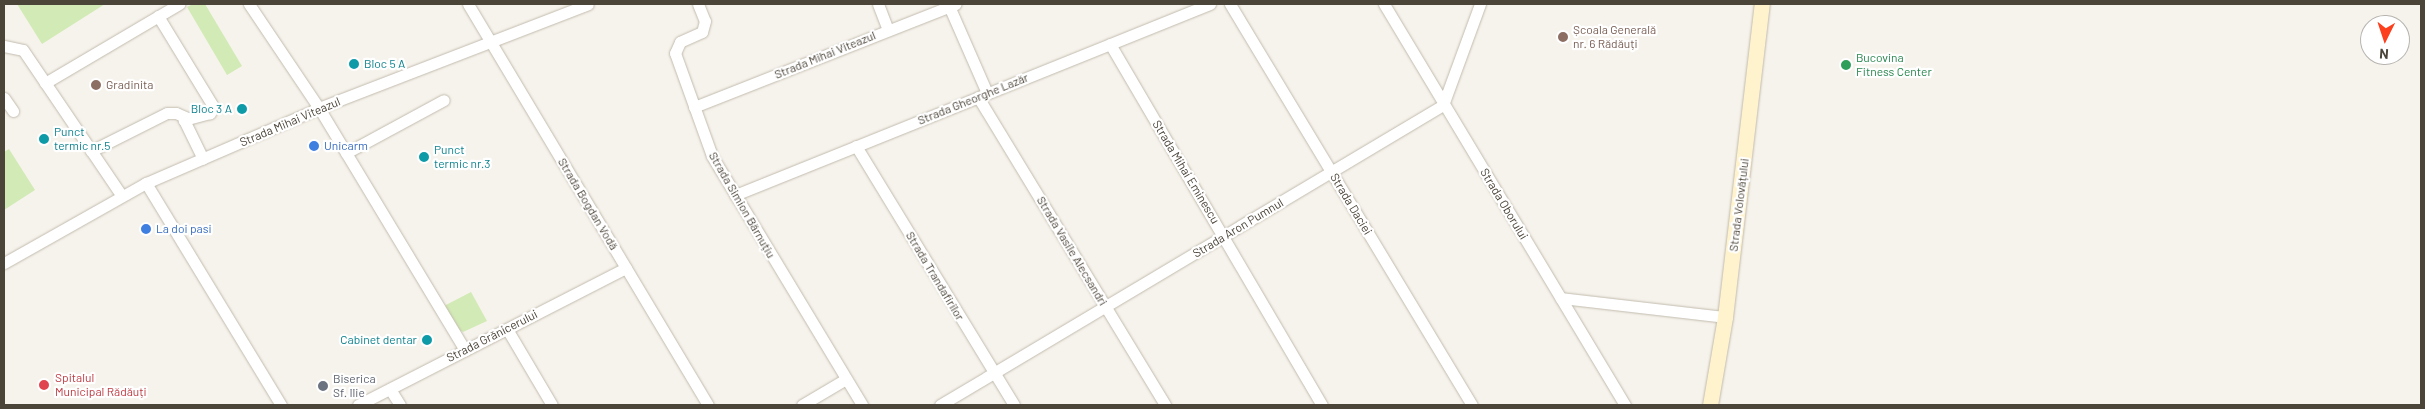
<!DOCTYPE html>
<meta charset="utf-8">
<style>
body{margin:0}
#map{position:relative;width:2425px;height:409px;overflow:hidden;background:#f6f3ec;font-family:Barlow,sans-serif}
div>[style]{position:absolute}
.green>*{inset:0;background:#d2eab5}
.roads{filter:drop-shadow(0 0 1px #c2bbae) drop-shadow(0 0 1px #c2bbae)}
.street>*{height:11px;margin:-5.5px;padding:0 5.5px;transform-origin:5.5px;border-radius:5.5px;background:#fff}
.secondary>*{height:15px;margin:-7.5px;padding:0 7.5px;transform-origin:7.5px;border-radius:7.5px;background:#fff3cd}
.dots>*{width:14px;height:14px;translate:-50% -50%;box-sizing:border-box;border:2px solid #fff;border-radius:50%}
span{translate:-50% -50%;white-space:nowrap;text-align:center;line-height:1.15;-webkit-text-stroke:4.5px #fff;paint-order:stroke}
.education-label{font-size:12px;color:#785e54}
.left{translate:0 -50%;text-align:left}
.street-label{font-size:12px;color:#4b4439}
.leisure-label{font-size:12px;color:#27864d}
.culture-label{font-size:12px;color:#0d838f}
.right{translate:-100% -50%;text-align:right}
.shop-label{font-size:12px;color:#366cbe}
.health-label{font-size:12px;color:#be3a42}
.worship-label{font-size:12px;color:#5b616d}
.frame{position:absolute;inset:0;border:5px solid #4b4439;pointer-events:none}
.north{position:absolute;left:2360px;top:15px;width:50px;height:50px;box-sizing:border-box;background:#fff;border:1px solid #b7b4b0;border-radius:50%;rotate:184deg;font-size:14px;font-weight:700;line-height:20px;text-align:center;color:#4b4439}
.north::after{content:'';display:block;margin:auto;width:18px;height:22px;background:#fc3f1d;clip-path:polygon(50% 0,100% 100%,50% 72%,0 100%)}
</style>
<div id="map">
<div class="green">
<div style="clip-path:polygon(17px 4px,105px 4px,42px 44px)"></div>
<div style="clip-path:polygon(193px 4px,205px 4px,242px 66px,227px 75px,187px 7px)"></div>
<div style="clip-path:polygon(9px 149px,35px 190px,4px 210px,4px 152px)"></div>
<div style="clip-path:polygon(471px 292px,487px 321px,463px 332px,456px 328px,444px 306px)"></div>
</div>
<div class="roads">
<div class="street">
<div style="left:249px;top:4px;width:125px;rotate:56.1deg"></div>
<div style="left:319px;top:108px;width:283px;rotate:58.9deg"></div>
<div style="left:468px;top:4px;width:467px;rotate:59.1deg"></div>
<div style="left:698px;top:4px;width:18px;rotate:68deg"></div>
<div style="left:705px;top:21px;width:11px;rotate:105deg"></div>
<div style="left:702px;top:32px;width:24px;rotate:156deg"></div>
<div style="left:680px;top:42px;width:12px;rotate:114deg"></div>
<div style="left:675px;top:53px;width:109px;rotate:70.2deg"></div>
<div style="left:712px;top:156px;width:291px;rotate:58.9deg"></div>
<div style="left:878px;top:4px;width:28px;rotate:69deg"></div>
<div style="left:1230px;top:4px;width:468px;rotate:58.9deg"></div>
<div style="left:1384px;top:4px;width:468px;rotate:59deg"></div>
<div style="left:949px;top:6px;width:95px;rotate:66.4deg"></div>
<div style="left:158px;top:16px;width:105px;rotate:58.6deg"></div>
<div style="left:213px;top:106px;width:8px;rotate:113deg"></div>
<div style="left:210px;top:113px;width:27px;rotate:165deg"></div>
<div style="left:184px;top:120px;width:43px;rotate:64deg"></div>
<div style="left:1110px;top:44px;width:419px;rotate:59.6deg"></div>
<div style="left:4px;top:46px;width:19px;rotate:12deg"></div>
<div style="left:23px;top:50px;width:175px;rotate:55.9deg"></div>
<div style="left:45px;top:83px;width:156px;rotate:-30.5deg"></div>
<div style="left:978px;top:97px;width:360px;rotate:58.7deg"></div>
<div style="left:4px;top:98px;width:16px;rotate:55deg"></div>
<div style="left:694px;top:107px;width:281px;rotate:-21.5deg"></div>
<div style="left:856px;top:146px;width:303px;rotate:58.6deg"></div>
<div style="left:91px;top:151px;width:85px;rotate:-26.6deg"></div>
<div style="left:167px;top:113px;width:9px"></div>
<div style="left:176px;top:113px;width:12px;rotate:24deg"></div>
<div style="left:187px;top:118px;width:4px;rotate:146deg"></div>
<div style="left:346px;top:153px;width:111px;rotate:-28.4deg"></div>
<div style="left:146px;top:183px;width:260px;rotate:58.7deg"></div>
<div style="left:735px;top:195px;width:512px;rotate:-21.91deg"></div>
<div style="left:4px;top:263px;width:163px;rotate:-29.4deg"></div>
<div style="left:146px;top:183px;width:189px;rotate:-23.4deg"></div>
<div style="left:319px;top:108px;width:288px;rotate:-21.1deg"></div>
<div style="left:1561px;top:298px;width:165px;rotate:6.6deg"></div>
<div style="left:507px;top:329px;width:88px;rotate:59.4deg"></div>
<div style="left:390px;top:389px;width:19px;rotate:58deg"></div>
<div style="left:358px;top:405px;width:301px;rotate:-27.1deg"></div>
<div style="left:802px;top:405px;width:51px;rotate:-30.6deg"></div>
<div style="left:940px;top:405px;width:586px;rotate:-30.81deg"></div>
<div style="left:1443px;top:105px;width:108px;rotate:-69.9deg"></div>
</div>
<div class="secondary">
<div style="left:1710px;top:405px;width:89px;rotate:-80.3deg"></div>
<div style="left:1725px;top:317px;width:315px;rotate:-83.3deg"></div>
</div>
</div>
<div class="dots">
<div style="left:1563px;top:37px;background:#8d6e63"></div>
<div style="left:354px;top:64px;background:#0f9aa8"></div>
<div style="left:1846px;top:65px;background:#2e9e5b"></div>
<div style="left:96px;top:85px;background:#8d6e63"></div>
<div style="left:242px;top:109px;background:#0f9aa8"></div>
<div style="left:44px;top:139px;background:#0f9aa8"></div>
<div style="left:314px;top:146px;background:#3f7fe0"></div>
<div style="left:424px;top:157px;background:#0f9aa8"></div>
<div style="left:146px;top:229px;background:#3f7fe0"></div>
<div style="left:427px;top:340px;background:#0f9aa8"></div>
<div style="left:44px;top:385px;background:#e0444e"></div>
<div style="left:323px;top:386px;background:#6b7280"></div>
</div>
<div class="education-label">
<span class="left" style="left:1573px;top:37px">Școala Generală<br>nr. 6 Rădăuți</span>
<span class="left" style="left:106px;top:85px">Gradinita</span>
</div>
<div class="street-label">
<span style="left:825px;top:55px;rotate:-22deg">Strada Mihai Viteazul</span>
<span style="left:973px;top:99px;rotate:-22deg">Strada Gheorghe Lazăr</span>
<span style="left:290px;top:122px;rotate:-23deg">Strada Mihai Viteazul</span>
<span style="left:1186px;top:172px;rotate:59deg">Strada Mihai Eminescu</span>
<span style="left:588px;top:204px;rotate:59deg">Strada Bogdan Vodă</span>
<span style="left:1351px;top:204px;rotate:59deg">Strada Daciei</span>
<span style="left:1504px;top:204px;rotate:59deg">Strada Oborului</span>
<span style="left:742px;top:205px;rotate:60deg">Strada Simion Bărnuțiu</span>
<span style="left:1739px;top:205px;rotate:-83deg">Strada Volovățului</span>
<span style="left:1238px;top:228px;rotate:-31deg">Strada Aron Pumnul</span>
<span style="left:1072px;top:251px;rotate:59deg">Strada Vasile Alecsandri</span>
<span style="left:935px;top:276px;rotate:59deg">Strada Trandafirilor</span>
<span style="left:492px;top:336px;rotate:-27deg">Strada Grănicerului</span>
</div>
<div class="leisure-label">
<span class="left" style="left:1856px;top:65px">Bucovina<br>Fitness Center</span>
</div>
<div class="culture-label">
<span class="left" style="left:364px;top:64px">Bloc 5 A</span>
<span class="right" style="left:232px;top:109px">Bloc 3 A</span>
<span class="left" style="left:54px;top:139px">Punct<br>termic nr.5</span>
<span class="left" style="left:434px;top:157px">Punct<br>termic nr.3</span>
<span class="right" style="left:417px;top:340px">Cabinet dentar</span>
</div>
<div class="shop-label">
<span class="left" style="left:324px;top:146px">Unicarm</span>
<span class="left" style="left:156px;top:229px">La doi pasi</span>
</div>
<div class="health-label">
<span class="left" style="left:55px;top:385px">Spitalul<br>Municipal Rădăuți</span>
</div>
<div class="worship-label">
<span class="left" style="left:333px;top:386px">Biserica<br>Sf. Ilie</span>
</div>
<div class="frame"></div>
<div class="north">N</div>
</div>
